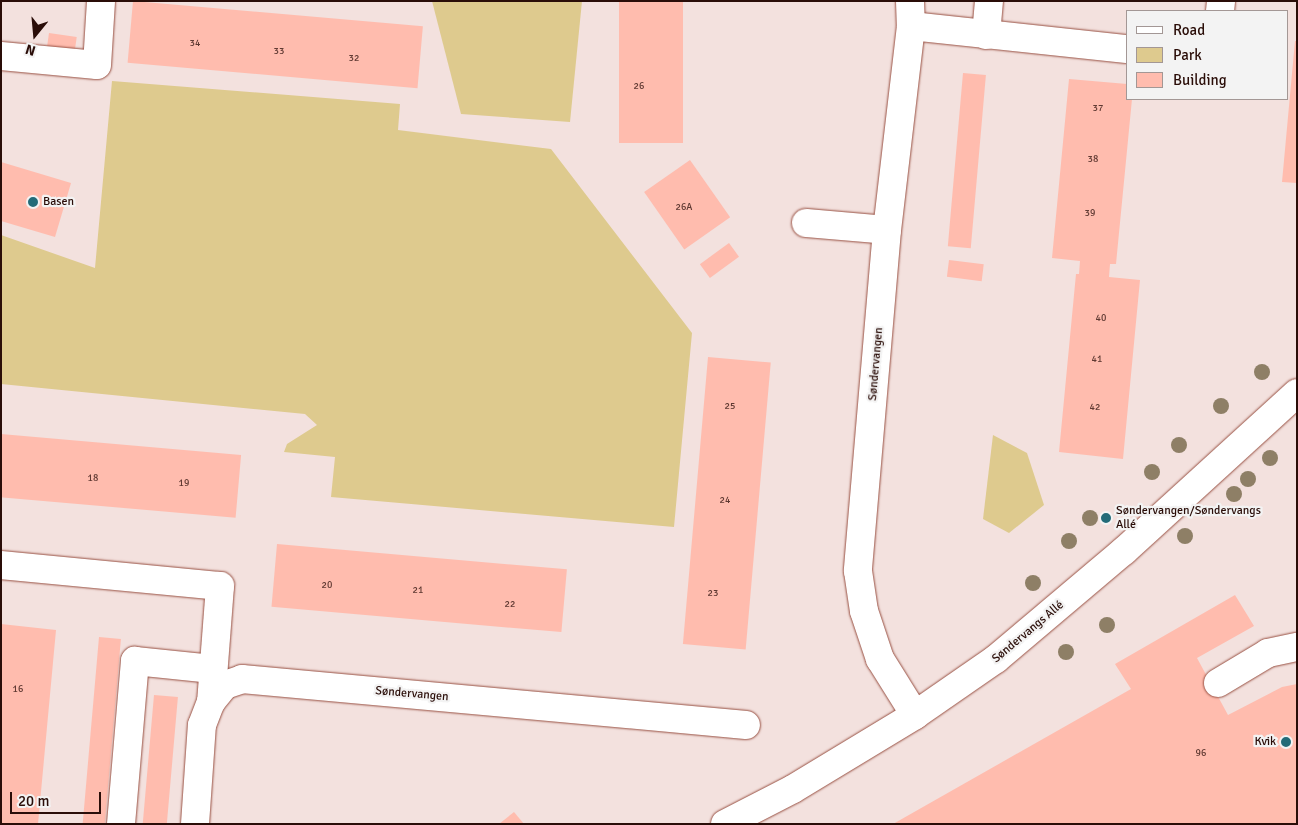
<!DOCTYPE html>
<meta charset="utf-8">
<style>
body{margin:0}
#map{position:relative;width:1298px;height:825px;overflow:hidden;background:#f3e1de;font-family:Signika,sans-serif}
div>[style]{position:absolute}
.green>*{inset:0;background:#deca8e}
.building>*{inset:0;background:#ffbcae;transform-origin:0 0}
.roads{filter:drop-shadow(0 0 1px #985042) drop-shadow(0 0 1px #985042)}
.minor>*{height:28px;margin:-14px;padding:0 14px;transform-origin:14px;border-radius:14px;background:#fff}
.trees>*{width:16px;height:16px;margin:-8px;border-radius:50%;background:#8e7f66}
.dots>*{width:14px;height:14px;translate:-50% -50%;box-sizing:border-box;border:2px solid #f3f3f3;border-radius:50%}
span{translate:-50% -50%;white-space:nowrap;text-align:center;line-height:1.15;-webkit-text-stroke:4.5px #f3f3f3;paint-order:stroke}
.number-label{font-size:10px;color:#5f3932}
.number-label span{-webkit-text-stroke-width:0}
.poi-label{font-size:12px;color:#2a0d08}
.left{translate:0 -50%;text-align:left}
.right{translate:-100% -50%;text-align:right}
.street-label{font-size:12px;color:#2a0d08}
.frame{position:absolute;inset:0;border:2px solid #2a0d08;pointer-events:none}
.legend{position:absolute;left:1126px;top:10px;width:162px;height:90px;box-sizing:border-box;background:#f3f3f3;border:1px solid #a39795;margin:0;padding:6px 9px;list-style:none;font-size:15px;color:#2a0d08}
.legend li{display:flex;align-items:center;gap:10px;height:25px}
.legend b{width:25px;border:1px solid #a39795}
.north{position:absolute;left:10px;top:10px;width:50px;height:50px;-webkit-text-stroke:4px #f3f3f3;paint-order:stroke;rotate:197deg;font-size:14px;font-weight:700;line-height:20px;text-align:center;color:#2a0d08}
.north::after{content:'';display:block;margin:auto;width:18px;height:22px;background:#2a0d08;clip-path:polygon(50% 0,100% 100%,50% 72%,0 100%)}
.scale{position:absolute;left:10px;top:792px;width:91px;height:22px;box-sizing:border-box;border:2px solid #2a0d08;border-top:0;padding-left:6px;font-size:15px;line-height:18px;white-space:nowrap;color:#2a0d08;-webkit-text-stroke:4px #f3f3f3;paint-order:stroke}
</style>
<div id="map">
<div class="green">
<div style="clip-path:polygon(432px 1px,582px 1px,570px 122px,461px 114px)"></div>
<div style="clip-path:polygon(112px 81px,400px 104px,398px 130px,551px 149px,692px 333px,674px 527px,331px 497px,335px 457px,284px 452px,287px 444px,317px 425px,305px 414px,1px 384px,1px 235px,95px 268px)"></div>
<div style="clip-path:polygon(993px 435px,1027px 453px,1044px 505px,1009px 533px,983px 519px)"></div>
</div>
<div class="building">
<div style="left:133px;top:1px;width:291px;height:62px;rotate:5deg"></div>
<div style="left:619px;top:1px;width:64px;height:142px"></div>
<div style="left:49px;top:33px;width:28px;height:17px;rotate:8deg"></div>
<div style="clip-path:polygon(1295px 41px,1297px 41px,1297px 183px,1282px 182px)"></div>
<div style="left:963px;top:73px;width:23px;height:174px;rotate:5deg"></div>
<div style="clip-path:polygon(1069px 79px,1127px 84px,1127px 99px,1132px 99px,1116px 264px,1110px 264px,1109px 277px,1140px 280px,1123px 459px,1059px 452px,1076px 274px,1079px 274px,1080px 261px,1052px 258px)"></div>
<div style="left:690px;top:160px;width:70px;height:56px;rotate:55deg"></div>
<div style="clip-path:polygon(1px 162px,71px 183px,55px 237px,1px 221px)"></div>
<div style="left:729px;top:243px;width:17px;height:36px;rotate:54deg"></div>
<div style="left:949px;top:260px;width:35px;height:17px;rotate:7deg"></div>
<div style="left:708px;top:357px;width:63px;height:288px;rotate:5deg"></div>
<div style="left:1px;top:434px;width:241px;height:63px;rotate:5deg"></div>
<div style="left:277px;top:544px;width:291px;height:63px;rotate:5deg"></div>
<div style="clip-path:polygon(1235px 595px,1254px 626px,1197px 658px,1228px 715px,1282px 687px,1297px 684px,1297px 824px,893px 824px,1131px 689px,1115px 664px)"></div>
<div style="clip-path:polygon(1px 624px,56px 630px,38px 824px,1px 824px)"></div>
<div style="left:99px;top:637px;width:22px;height:188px;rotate:5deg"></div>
<div style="left:154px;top:695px;width:24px;height:130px;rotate:5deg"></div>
<div style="clip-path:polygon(514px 812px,524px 824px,499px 824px)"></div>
</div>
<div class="roads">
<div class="minor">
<div style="left:910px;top:1px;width:25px;rotate:88deg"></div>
<div style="left:911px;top:26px;width:205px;rotate:96.7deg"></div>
<div style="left:887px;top:230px;width:342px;rotate:94.9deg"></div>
<div style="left:858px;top:571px;width:40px;rotate:81.5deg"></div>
<div style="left:864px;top:611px;width:51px;rotate:71.6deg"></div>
<div style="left:880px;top:659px;width:66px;rotate:58deg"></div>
<div style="left:1220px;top:11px;width:10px;rotate:-84deg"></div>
<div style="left:911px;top:26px;width:217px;rotate:6.1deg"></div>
<div style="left:986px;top:35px;width:34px;rotate:-85deg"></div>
<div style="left:1px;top:56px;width:96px;rotate:5.4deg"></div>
<div style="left:97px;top:65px;width:64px;rotate:-86.4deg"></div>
<div style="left:806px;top:223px;width:81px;rotate:4.9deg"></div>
<div style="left:1px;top:565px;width:220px;rotate:5.5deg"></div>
<div style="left:220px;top:586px;width:116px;rotate:94.4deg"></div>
<div style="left:1218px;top:683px;width:58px;rotate:-31deg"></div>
<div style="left:1268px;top:653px;width:30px;rotate:-12deg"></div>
<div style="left:121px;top:824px;width:164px;rotate:-85.1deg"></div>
<div style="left:135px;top:661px;width:78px;rotate:5.9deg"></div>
<div style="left:195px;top:824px;width:99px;rotate:-86deg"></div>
<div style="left:202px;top:725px;width:25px;rotate:-69deg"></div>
<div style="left:211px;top:702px;width:22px;rotate:-51deg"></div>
<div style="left:225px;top:685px;width:18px;rotate:-19deg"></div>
<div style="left:242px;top:679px;width:506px;rotate:5.21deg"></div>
<div style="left:725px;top:824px;width:76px;rotate:-27.2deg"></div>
<div style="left:793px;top:789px;width:143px;rotate:-31.2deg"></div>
<div style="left:915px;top:715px;width:98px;rotate:-34.7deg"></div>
<div style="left:996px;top:659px;width:167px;rotate:-40.2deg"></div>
<div style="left:1124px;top:551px;width:234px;rotate:-42.4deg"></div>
</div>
</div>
<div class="trees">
<div style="left:1262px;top:372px"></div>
<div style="left:1221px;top:406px"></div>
<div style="left:1179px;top:445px"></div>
<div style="left:1270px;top:458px"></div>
<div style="left:1152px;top:472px"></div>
<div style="left:1248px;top:479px"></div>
<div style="left:1234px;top:494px"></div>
<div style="left:1090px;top:518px"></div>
<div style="left:1185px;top:536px"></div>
<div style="left:1069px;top:541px"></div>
<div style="left:1033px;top:583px"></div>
<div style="left:1107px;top:625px"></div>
<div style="left:1066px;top:652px"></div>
</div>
<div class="dots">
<div style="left:33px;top:202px;background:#236b78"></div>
<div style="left:1106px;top:518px;background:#236b78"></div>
<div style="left:1286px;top:742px;background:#236b78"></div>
</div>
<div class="number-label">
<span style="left:195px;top:44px">34</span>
<span style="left:279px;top:52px">33</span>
<span style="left:354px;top:59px">32</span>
<span style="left:639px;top:87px">26</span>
<span style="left:1098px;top:109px">37</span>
<span style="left:1093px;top:160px">38</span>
<span style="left:684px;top:208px">26A</span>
<span style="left:1090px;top:214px">39</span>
<span style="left:1101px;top:319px">40</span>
<span style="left:1097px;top:360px">41</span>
<span style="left:730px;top:407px">25</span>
<span style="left:1095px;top:408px">42</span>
<span style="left:93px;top:479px">18</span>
<span style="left:184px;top:484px">19</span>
<span style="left:725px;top:501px">24</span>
<span style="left:327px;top:586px">20</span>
<span style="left:418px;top:591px">21</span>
<span style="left:713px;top:594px">23</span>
<span style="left:510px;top:605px">22</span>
<span style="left:18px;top:690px">16</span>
<span style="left:1201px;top:754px">96</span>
</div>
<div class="poi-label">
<span class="left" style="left:43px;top:202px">Basen</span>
<span class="left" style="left:1116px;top:518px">Søndervangen/Søndervangs<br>Allé</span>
<span class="right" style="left:1276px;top:742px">Kvik</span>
</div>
<div class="street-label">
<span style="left:876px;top:364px;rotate:-85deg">Søndervangen</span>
<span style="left:1028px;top:632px;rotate:-40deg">Søndervangs Allé</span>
<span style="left:412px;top:694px;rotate:5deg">Søndervangen</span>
</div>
<div class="frame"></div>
<ul class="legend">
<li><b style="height:6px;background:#fff"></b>Road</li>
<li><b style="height:14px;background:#deca8e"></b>Park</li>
<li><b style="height:14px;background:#ffbcae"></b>Building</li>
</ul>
<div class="north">N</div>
<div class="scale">20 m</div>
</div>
